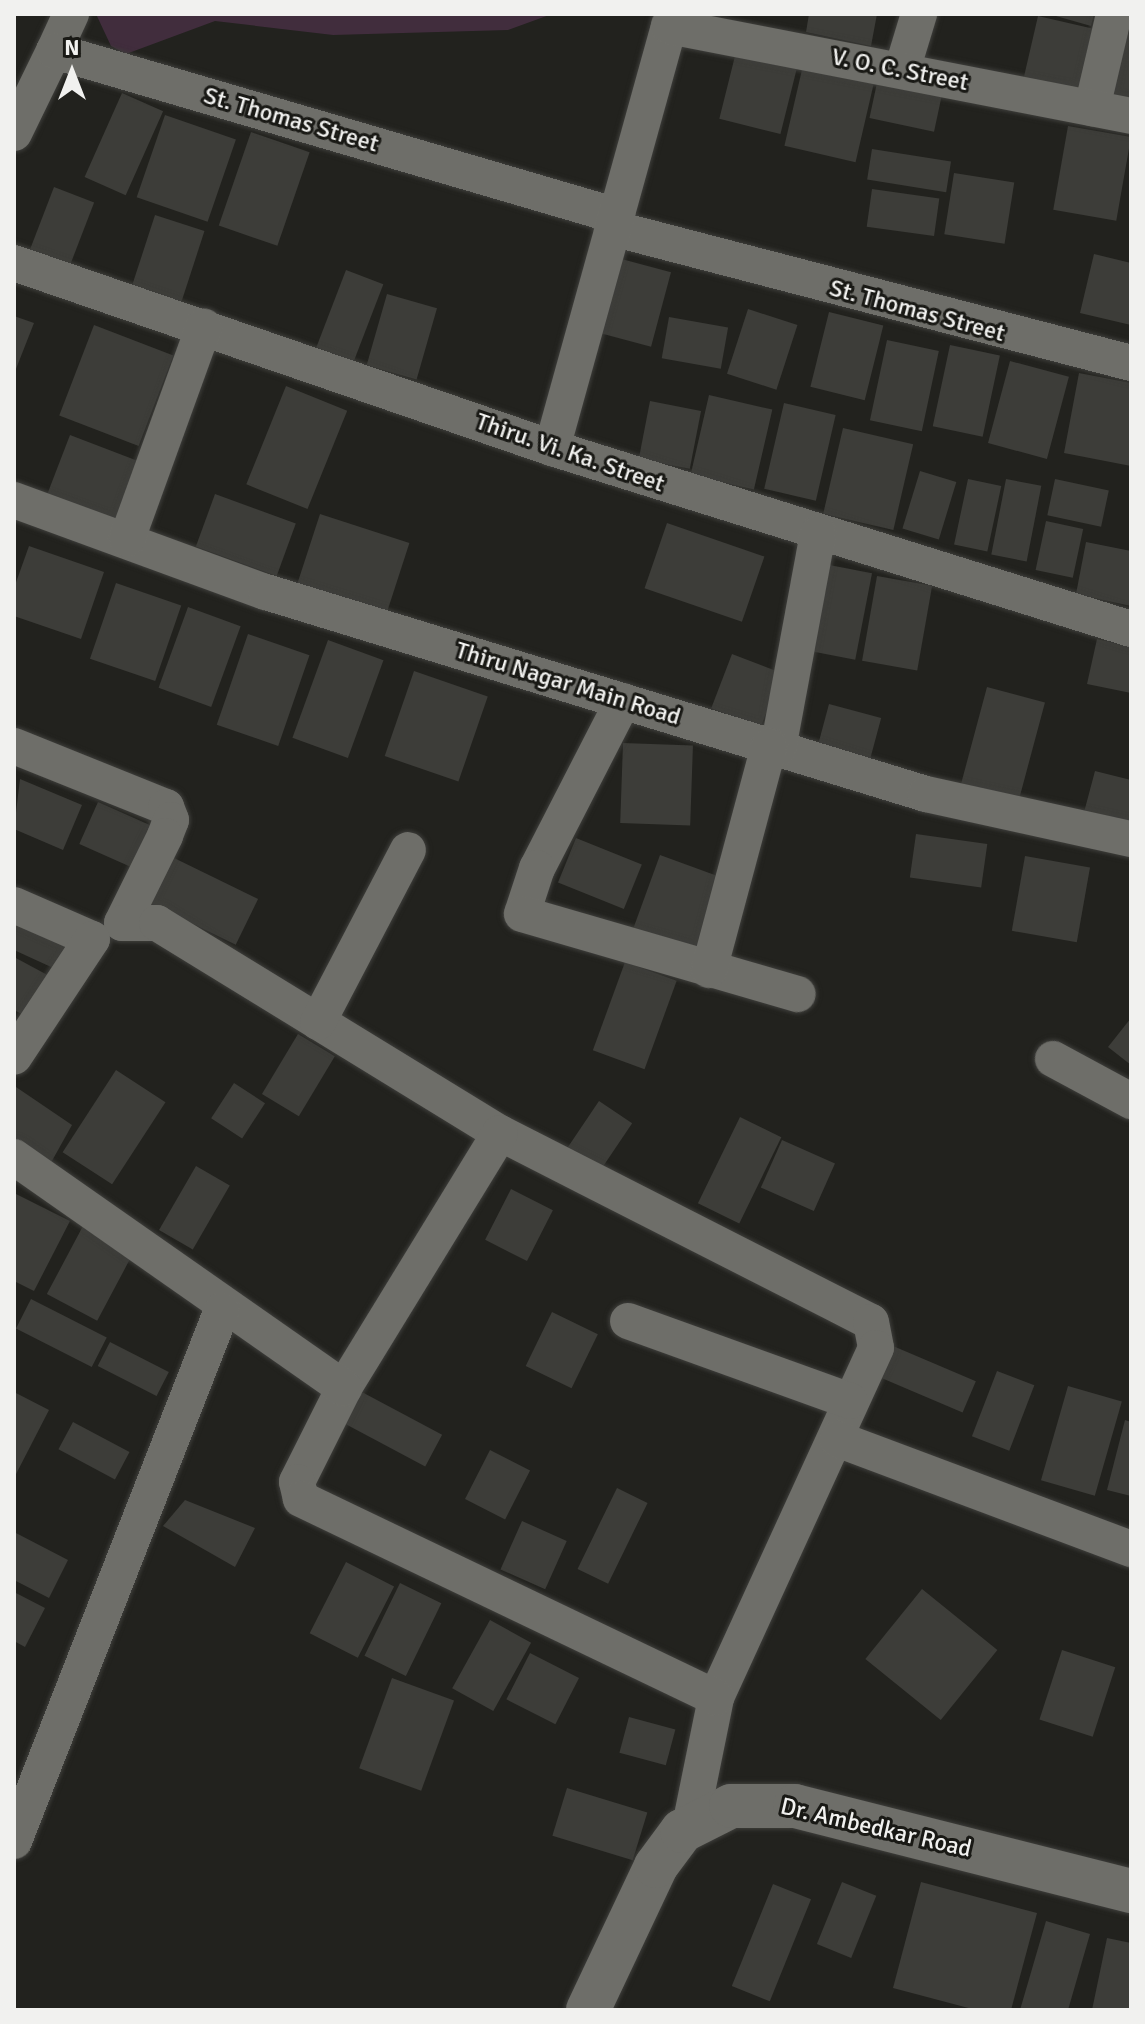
<!DOCTYPE html>
<style>
body{margin:0}
#map{position:relative;width:1145px;height:2024px;overflow:hidden;background:#22221e;font-family:Signika,sans-serif}
div>[style]{position:absolute}
.green>*{inset:0;background:#412d3d}
.building>*{inset:0;background:#3d3d39;transform-origin:0 0}
.roads{filter:drop-shadow(0 0 2px #3e3e3b) drop-shadow(0 0 2px #3e3e3b)}
.street>*{height:36px;margin:-18px;padding:0 18px;transform-origin:18px;border-radius:18px;background:#6e6e69}
.secondary>*{height:44px;margin:-22px;padding:0 22px;transform-origin:22px;border-radius:22px;background:#6e6e69}
span{translate:-50% -50%;white-space:nowrap;text-align:center;line-height:1.15;-webkit-text-stroke:6px #191915;paint-order:stroke}
.street-label{font-size:24px;color:#f1f1ef}
.frame{position:absolute;inset:0;border:16px solid #f1f1ef;pointer-events:none}
.north{position:absolute;left:32px;top:32px;width:80px;height:80px;-webkit-text-stroke:6px #191915;paint-order:stroke;rotate:0deg;font-size:22px;font-weight:700;line-height:32px;text-align:center;color:#f1f1ef}
.north::after{content:'';display:block;margin:auto;width:28px;height:36px;background:#f1f1ef;clip-path:polygon(50% 0,100% 100%,50% 72%,0 100%)}
</style>
<div id="map">
<div class="green">
<div style="clip-path:polygon(96px 14px,552px 14px,508px 30px,333px 35px,215px 21px,126px 54px,111px 46px)"></div>
</div>
<div class="building">
<div style="clip-path:polygon(809px 14px,877px 14px,871px 46px,806px 32px)"></div>
<div style="clip-path:polygon(1049px 14px,1094px 14px,1091px 26px)"></div>
<div style="left:1038px;top:16px;width:59px;height:65px;rotate:13deg"></div>
<div style="clip-path:polygon(1117px 31px,1131px 34px,1131px 102px,1101px 95px)"></div>
<div style="left:737px;top:48px;width:63px;height:73px;rotate:14deg"></div>
<div style="left:804px;top:61px;width:73px;height:87px;rotate:13deg"></div>
<div style="left:878px;top:78px;width:66px;height:41px;rotate:12deg"></div>
<div style="left:122px;top:93px;width:45px;height:92px;rotate:24deg"></div>
<div style="left:165px;top:115px;width:75px;height:87px;rotate:19deg"></div>
<div style="left:1068px;top:126px;width:64px;height:85px;rotate:10deg"></div>
<div style="left:251px;top:132px;width:62px;height:99px;rotate:19deg"></div>
<div style="left:872px;top:149px;width:80px;height:31px;rotate:9deg"></div>
<div style="left:954px;top:173px;width:61px;height:62px;rotate:9deg"></div>
<div style="left:54px;top:187px;width:43px;height:76px;rotate:21deg"></div>
<div style="left:872px;top:189px;width:68px;height:38px;rotate:8deg"></div>
<div style="left:155px;top:215px;width:52px;height:76px;rotate:18deg"></div>
<div style="clip-path:polygon(1094px 254px,1131px 263px,1131px 325px,1080px 313px)"></div>
<div style="left:614px;top:257px;width:59px;height:77px;rotate:15deg"></div>
<div style="left:346px;top:270px;width:40px;height:83px;rotate:21deg"></div>
<div style="left:387px;top:294px;width:52px;height:74px;rotate:16deg"></div>
<div style="left:748px;top:309px;width:52px;height:68px;rotate:18deg"></div>
<div style="left:829px;top:312px;width:56px;height:77px;rotate:14deg"></div>
<div style="clip-path:polygon(14px 316px,34px 323px,14px 374px)"></div>
<div style="left:669px;top:317px;width:60px;height:42px;rotate:10deg"></div>
<div style="left:94px;top:325px;width:85px;height:97px;rotate:21deg"></div>
<div style="left:887px;top:340px;width:53px;height:82px;rotate:12deg"></div>
<div style="left:950px;top:345px;width:51px;height:83px;rotate:12deg"></div>
<div style="left:1010px;top:361px;width:61px;height:85px;rotate:15deg"></div>
<div style="clip-path:polygon(1079px 373px,1131px 383px,1131px 466px,1064px 453px)"></div>
<div style="left:286px;top:386px;width:66px;height:106px;rotate:22deg"></div>
<div style="left:709px;top:395px;width:65px;height:82px;rotate:13deg"></div>
<div style="left:650px;top:401px;width:52px;height:59px;rotate:11deg"></div>
<div style="left:784px;top:403px;width:53px;height:88px;rotate:13deg"></div>
<div style="left:843px;top:428px;width:72px;height:88px;rotate:13deg"></div>
<div style="left:70px;top:435px;width:77px;height:66px;rotate:21deg"></div>
<div style="left:920px;top:471px;width:38px;height:60px;rotate:17deg"></div>
<div style="left:968px;top:479px;width:34px;height:67px;rotate:12deg"></div>
<div style="left:1006px;top:479px;width:36px;height:77px;rotate:11deg"></div>
<div style="left:1055px;top:479px;width:55px;height:37px;rotate:12deg"></div>
<div style="left:215px;top:494px;width:86px;height:56px;rotate:20deg"></div>
<div style="left:320px;top:514px;width:94px;height:75px;rotate:18deg"></div>
<div style="left:1046px;top:521px;width:38px;height:50px;rotate:12deg"></div>
<div style="left:667px;top:523px;width:103px;height:69px;rotate:19deg"></div>
<div style="clip-path:polygon(1086px 542px,1131px 551px,1131px 606px,1076px 594px)"></div>
<div style="clip-path:polygon(29px 546px,104px 572px,81px 639px,14px 616px,14px 588px)"></div>
<div style="left:819px;top:563px;width:54px;height:88px;rotate:11deg"></div>
<div style="left:877px;top:576px;width:56px;height:86px;rotate:10deg"></div>
<div style="left:116px;top:583px;width:69px;height:80px;rotate:19deg"></div>
<div style="left:188px;top:607px;width:56px;height:86px;rotate:20deg"></div>
<div style="left:248px;top:634px;width:65px;height:96px;rotate:19deg"></div>
<div style="clip-path:polygon(1097px 639px,1131px 647px,1131px 693px,1087px 684px)"></div>
<div style="left:328px;top:640px;width:59px;height:104px;rotate:20deg"></div>
<div style="left:732px;top:654px;width:53px;height:58px;rotate:21deg"></div>
<div style="left:414px;top:671px;width:78px;height:90px;rotate:19deg"></div>
<div style="left:987px;top:687px;width:60px;height:107px;rotate:15deg"></div>
<div style="left:829px;top:704px;width:54px;height:49px;rotate:15deg"></div>
<div style="left:623px;top:743px;width:70px;height:80px;rotate:2deg"></div>
<div style="clip-path:polygon(1095px 771px,1131px 780px,1131px 828px,1083px 816px)"></div>
<div style="clip-path:polygon(20px 779px,82px 805px,63px 850px,14px 829px)"></div>
<div style="left:98px;top:802px;width:64px;height:46px;rotate:24deg"></div>
<div style="left:916px;top:834px;width:72px;height:44px;rotate:8deg"></div>
<div style="left:576px;top:838px;width:71px;height:48px;rotate:22deg"></div>
<div style="left:660px;top:855px;width:67px;height:80px;rotate:20deg"></div>
<div style="left:170px;top:856px;width:98px;height:51px;rotate:26deg"></div>
<div style="left:1025px;top:856px;width:66px;height:76px;rotate:10deg"></div>
<div style="clip-path:polygon(14px 914px,76px 943px,62px 972px,14px 950px)"></div>
<div style="clip-path:polygon(14px 957px,53px 978px,31px 1019px,14px 1010px)"></div>
<div style="left:625px;top:962px;width:55px;height:94px;rotate:20deg"></div>
<div style="clip-path:polygon(1131px 1018px,1131px 1065px,1108px 1047px)"></div>
<div style="left:298px;top:1034px;width:43px;height:70px;rotate:31deg"></div>
<div style="left:116px;top:1070px;width:59px;height:98px;rotate:33deg"></div>
<div style="left:234px;top:1083px;width:37px;height:42px;rotate:33deg"></div>
<div style="clip-path:polygon(16px 1087px,72px 1125px,48px 1168px,14px 1145px)"></div>
<div style="left:599px;top:1101px;width:40px;height:60px;rotate:34deg"></div>
<div style="left:740px;top:1117px;width:46px;height:96px;rotate:26deg"></div>
<div style="left:782px;top:1140px;width:58px;height:52px;rotate:24deg"></div>
<div style="left:196px;top:1166px;width:39px;height:74px;rotate:30deg"></div>
<div style="left:511px;top:1189px;width:47px;height:57px;rotate:27deg"></div>
<div style="clip-path:polygon(14px 1193px,70px 1221px,34px 1291px,14px 1281px)"></div>
<div style="left:83px;top:1226px;width:57px;height:77px;rotate:28deg"></div>
<div style="left:31px;top:1299px;width:85px;height:33px;rotate:27deg"></div>
<div style="left:552px;top:1312px;width:51px;height:60px;rotate:26deg"></div>
<div style="left:110px;top:1342px;width:66px;height:27px;rotate:27deg"></div>
<div style="left:893px;top:1346px;width:90px;height:34px;rotate:23deg"></div>
<div style="left:997px;top:1371px;width:40px;height:70px;rotate:21deg"></div>
<div style="left:1068px;top:1386px;width:56px;height:98px;rotate:16deg"></div>
<div style="left:360px;top:1391px;width:93px;height:36px;rotate:28deg"></div>
<div style="clip-path:polygon(14px 1392px,49px 1410px,14px 1478px)"></div>
<div style="clip-path:polygon(1125px 1420px,1131px 1422px,1131px 1496px,1107px 1490px)"></div>
<div style="left:73px;top:1422px;width:64px;height:31px;rotate:28deg"></div>
<div style="left:490px;top:1450px;width:45px;height:55px;rotate:27deg"></div>
<div style="left:617px;top:1488px;width:34px;height:90px;rotate:26deg"></div>
<div style="clip-path:polygon(185px 1500px,255px 1528px,235px 1567px,163px 1526px)"></div>
<div style="left:522px;top:1521px;width:49px;height:53px;rotate:24deg"></div>
<div style="clip-path:polygon(14px 1532px,68px 1560px,49px 1598px,14px 1580px)"></div>
<div style="left:346px;top:1562px;width:54px;height:80px;rotate:27deg"></div>
<div style="left:400px;top:1583px;width:46px;height:81px;rotate:26deg"></div>
<div style="left:922px;top:1589px;width:97px;height:90px;rotate:39deg"></div>
<div style="clip-path:polygon(14px 1592px,45px 1608px,25px 1647px,14px 1641px)"></div>
<div style="left:490px;top:1620px;width:47px;height:78px;rotate:29deg"></div>
<div style="left:1062px;top:1650px;width:56px;height:73px;rotate:18deg"></div>
<div style="left:530px;top:1653px;width:55px;height:52px;rotate:27deg"></div>
<div style="left:392px;top:1678px;width:66px;height:96px;rotate:20deg"></div>
<div style="left:629px;top:1717px;width:48px;height:37px;rotate:15deg"></div>
<div style="left:567px;top:1788px;width:84px;height:50px;rotate:17deg"></div>
<div style="left:842px;top:1882px;width:37px;height:67px;rotate:22deg"></div>
<div style="clip-path:polygon(921px 1882px,1037px 1913px,1011px 2010px,976px 2010px,893px 1988px)"></div>
<div style="left:773px;top:1884px;width:41px;height:110px;rotate:22deg"></div>
<div style="clip-path:polygon(1046px 1921px,1090px 1934px,1068px 2010px,1020px 2010px)"></div>
<div style="clip-path:polygon(1107px 1938px,1131px 1943px,1131px 2010px,1092px 2010px)"></div>
</div>
<div class="roads">
<div class="street">
<div style="left:54px;top:51px;width:41px;rotate:-65.3deg"></div>
<div style="left:902px;top:70px;width:59px;rotate:-73.1deg"></div>
<div style="left:1092px;top:108px;width:97px;rotate:-76.8deg"></div>
<div style="left:14px;top:133px;width:91px;rotate:-64deg"></div>
<div style="left:54px;top:51px;width:587px;rotate:16.33deg"></div>
<div style="left:612px;top:228px;width:536px;rotate:14.58deg"></div>
<div style="left:14px;top:263px;width:569px;rotate:18.98deg"></div>
<div style="left:552px;top:448px;width:607px;rotate:17.36deg"></div>
<div style="left:552px;top:448px;width:438px;rotate:-74.5deg"></div>
<div style="left:669px;top:26px;width:471px;rotate:11deg"></div>
<div style="left:14px;top:500px;width:268px;rotate:20.1deg"></div>
<div style="left:266px;top:592px;width:690px;rotate:17.02deg"></div>
<div style="left:926px;top:794px;width:210px;rotate:12.4deg"></div>
<div style="left:127px;top:539px;width:226px;rotate:-70.1deg"></div>
<div style="left:623px;top:701px;width:188px;rotate:117.2deg"></div>
<div style="left:537px;top:868px;width:48px;rotate:108.1deg"></div>
<div style="left:522px;top:914px;width:287px;rotate:16.2deg"></div>
<div style="left:14px;top:746px;width:164px;rotate:21.9deg"></div>
<div style="left:166px;top:807px;width:14px;rotate:69deg"></div>
<div style="left:171px;top:820px;width:17px;rotate:111deg"></div>
<div style="left:165px;top:836px;width:97px;rotate:116.3deg"></div>
<div style="left:122px;top:923px;width:35px"></div>
<div style="left:157px;top:923px;width:402px;rotate:31.5deg"></div>
<div style="left:500px;top:1133px;width:416px;rotate:27deg"></div>
<div style="left:871px;top:1322px;width:26px;rotate:79deg"></div>
<div style="left:876px;top:1348px;width:385px;rotate:114.6deg"></div>
<div style="left:716px;top:1698px;width:131px;rotate:101.5deg"></div>
<div style="left:778px;top:749px;width:219px;rotate:-79.5deg"></div>
<div style="left:14px;top:905px;width:85px;rotate:23.6deg"></div>
<div style="left:92px;top:939px;width:141px;rotate:123.5deg"></div>
<div style="left:709px;top:970px;width:232px;rotate:-75deg"></div>
<div style="left:318px;top:1022px;width:194px;rotate:-62.4deg"></div>
<div style="left:1053px;top:1059px;width:89px;rotate:28.3deg"></div>
<div style="left:500px;top:1133px;width:299px;rotate:121.5deg"></div>
<div style="left:344px;top:1388px;width:105px;rotate:116.6deg"></div>
<div style="left:297px;top:1482px;width:17px;rotate:77deg"></div>
<div style="left:301px;top:1499px;width:460px;rotate:25.6deg"></div>
<div style="left:14px;top:1157px;width:403px;rotate:35deg"></div>
<div style="left:628px;top:1321px;width:236px;rotate:19.8deg"></div>
<div style="left:837px;top:1439px;width:314px;rotate:20.5deg"></div>
<div style="left:14px;top:1841px;width:570px;rotate:-68.61deg"></div>
</div>
<div class="secondary">
<div style="left:588px;top:2010px;width:159px;rotate:-64.7deg"></div>
<div style="left:656px;top:1866px;width:44px;rotate:-53.4deg"></div>
<div style="left:682px;top:1831px;width:55px;rotate:-27deg"></div>
<div style="left:731px;top:1806px;width:64px"></div>
<div style="left:795px;top:1806px;width:347px;rotate:14.2deg"></div>
</div>
</div>
<div class="street-label">
<span style="left:900px;top:70px;rotate:11deg">V. O. C. Street</span>
<span style="left:291px;top:120px;rotate:16deg">St. Thomas Street</span>
<span style="left:917px;top:311px;rotate:15deg">St. Thomas Street</span>
<span style="left:570px;top:453px;rotate:19deg">Thiru. Vi. Ka. Street</span>
<span style="left:568px;top:684px;rotate:17deg">Thiru Nagar Main Road</span>
<span style="left:876px;top:1828px;rotate:13deg">Dr. Ambedkar Road</span>
</div>
<div class="frame"></div>
<div class="north">N</div>
</div>
